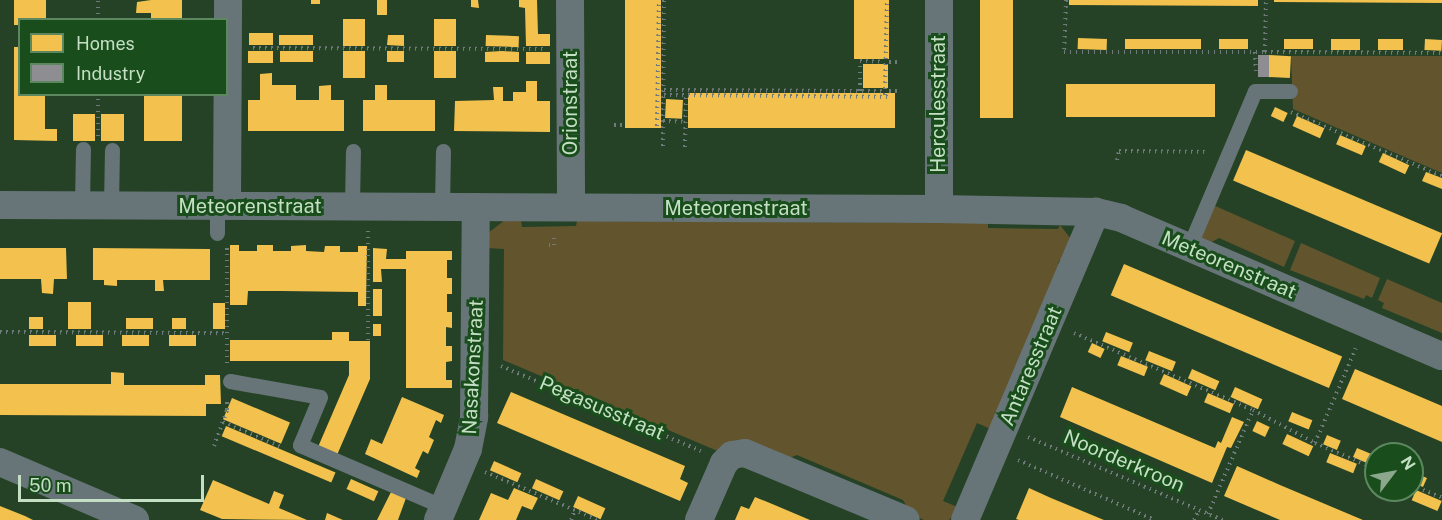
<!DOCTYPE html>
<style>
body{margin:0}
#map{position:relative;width:1442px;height:520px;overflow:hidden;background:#254226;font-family:"Public Sans",sans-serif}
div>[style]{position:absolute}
.green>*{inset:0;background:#62542d}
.homes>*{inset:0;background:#f2c14e;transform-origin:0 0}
.industry>*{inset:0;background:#8d8d92;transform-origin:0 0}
.path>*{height:4px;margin-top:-2px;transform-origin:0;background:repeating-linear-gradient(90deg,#6e7b7a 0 1.5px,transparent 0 6px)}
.lane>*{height:15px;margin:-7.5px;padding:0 7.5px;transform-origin:7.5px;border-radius:7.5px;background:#677578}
.street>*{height:28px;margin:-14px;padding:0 14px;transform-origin:14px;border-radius:14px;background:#677578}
span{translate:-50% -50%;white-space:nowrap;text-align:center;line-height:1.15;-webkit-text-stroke:6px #194e1c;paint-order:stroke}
.street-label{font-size:20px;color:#c4dfc3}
.legend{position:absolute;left:18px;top:18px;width:210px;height:78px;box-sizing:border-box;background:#194e1c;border:2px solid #5d885f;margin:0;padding:8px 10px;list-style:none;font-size:18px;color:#c4dfc3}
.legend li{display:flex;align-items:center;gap:12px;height:30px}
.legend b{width:30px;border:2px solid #5d885f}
.north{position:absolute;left:1364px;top:442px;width:60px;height:60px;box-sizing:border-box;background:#194e1c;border:2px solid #5d885f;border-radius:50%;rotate:58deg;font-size:16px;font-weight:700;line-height:24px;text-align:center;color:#c4dfc3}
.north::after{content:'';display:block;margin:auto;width:21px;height:27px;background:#8ca88c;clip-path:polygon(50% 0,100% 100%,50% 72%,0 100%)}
.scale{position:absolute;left:18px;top:475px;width:186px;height:27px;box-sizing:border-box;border:3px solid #c4dfc3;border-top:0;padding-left:8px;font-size:18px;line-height:21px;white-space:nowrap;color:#c4dfc3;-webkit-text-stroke:4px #194e1c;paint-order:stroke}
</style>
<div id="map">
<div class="green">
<div style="clip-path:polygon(1291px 56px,1442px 56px,1442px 173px,1293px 109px)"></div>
<div style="clip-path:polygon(1213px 205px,1295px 241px,1284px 267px,1219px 238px,1210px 243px,1199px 238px)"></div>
<div style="clip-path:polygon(505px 220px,521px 220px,522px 227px,576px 226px,577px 221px,988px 223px,988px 228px,1058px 229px,1060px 225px,1071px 239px,1064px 262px,1060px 260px,1058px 263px,1063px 267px,993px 430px,977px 423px,943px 501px,960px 508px,949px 520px,924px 520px,911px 514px,903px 500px,797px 455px,784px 460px,720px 452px,503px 360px,504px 249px,486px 248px,488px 233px)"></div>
<div style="clip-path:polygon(1301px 243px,1380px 278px,1372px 298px,1366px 295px,1364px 299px,1290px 270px)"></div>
<div style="clip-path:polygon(1387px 279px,1442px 303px,1442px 333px,1382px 308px,1384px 303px,1378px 300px)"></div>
</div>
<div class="homes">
<div style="clip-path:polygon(14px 0,46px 0,46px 20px,20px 20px,20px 25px,14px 25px)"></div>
<div style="clip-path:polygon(151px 0,182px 0,182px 20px,151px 20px,151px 13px,136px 13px,137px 2px)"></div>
<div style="left:311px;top:0;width:9px;height:4px"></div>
<div style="left:377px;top:0;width:10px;height:15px"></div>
<div style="clip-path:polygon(471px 0,478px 0,479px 8px,471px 7px)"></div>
<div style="clip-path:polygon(519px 0,537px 0,538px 34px,550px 34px,550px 46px,526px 46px,525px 8px,519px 7px)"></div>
<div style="left:625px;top:0;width:36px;height:128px"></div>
<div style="left:854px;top:0;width:35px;height:59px"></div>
<div style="left:980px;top:0;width:33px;height:118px"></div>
<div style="clip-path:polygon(1069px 0,1258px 0,1258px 6px,1069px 5px)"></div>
<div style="clip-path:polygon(1274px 0,1442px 0,1442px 3px,1274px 2px)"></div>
<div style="left:343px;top:19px;width:22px;height:27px"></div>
<div style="left:434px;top:19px;width:22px;height:27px"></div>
<div style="left:249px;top:33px;width:24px;height:12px"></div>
<div style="left:279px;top:35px;width:34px;height:10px"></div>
<div style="clip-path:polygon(388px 35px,404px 35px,404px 46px,387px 45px)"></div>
<div style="left:486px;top:35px;width:33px;height:11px;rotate:2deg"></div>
<div style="left:1078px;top:38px;width:29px;height:11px;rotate:2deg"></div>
<div style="left:1125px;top:39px;width:76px;height:10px"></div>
<div style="left:1219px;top:39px;width:29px;height:10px"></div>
<div style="left:1284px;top:39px;width:29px;height:10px"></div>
<div style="left:1331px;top:39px;width:29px;height:11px"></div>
<div style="left:1378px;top:39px;width:25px;height:11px"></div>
<div style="left:1425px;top:39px;width:17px;height:11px;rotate:3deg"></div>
<div style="clip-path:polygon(14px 47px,20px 47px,20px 94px,45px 94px,45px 129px,57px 129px,57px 141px,14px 140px)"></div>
<div style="left:248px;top:51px;width:25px;height:12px"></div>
<div style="left:280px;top:51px;width:33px;height:11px"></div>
<div style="left:343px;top:51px;width:22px;height:27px"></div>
<div style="left:387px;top:51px;width:17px;height:11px"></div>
<div style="left:434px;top:51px;width:22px;height:27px"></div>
<div style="clip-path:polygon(502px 51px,519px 52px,519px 62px,485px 62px,485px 52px)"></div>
<div style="left:526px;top:52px;width:24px;height:12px"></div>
<div style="left:1269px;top:55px;width:22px;height:22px;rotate:3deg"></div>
<div style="left:863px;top:64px;width:25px;height:24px"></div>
<div style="clip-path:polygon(272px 73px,272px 85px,296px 85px,296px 100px,319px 100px,319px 86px,331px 85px,331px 100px,344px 100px,344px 131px,248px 131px,248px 100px,260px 100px,260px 74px)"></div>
<div style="clip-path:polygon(526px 81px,537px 81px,537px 101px,550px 101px,550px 132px,454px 131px,455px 101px,494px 100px,493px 87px,503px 87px,503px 101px,513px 101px,513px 92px,526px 92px)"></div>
<div style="left:1066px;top:84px;width:149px;height:33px"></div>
<div style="clip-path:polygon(375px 85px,387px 85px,387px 100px,435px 100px,435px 131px,363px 131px,363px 100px,375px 100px)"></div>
<div style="left:688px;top:93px;width:207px;height:35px"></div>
<div style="left:144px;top:94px;width:38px;height:47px"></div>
<div style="left:666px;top:99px;width:17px;height:19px;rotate:3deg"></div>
<div style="left:1275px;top:107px;width:14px;height:10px;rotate:25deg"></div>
<div style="left:73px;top:114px;width:22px;height:27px"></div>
<div style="left:101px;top:114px;width:23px;height:27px"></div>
<div style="left:1297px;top:116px;width:30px;height:11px;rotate:24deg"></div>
<div style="left:1340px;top:135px;width:28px;height:10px;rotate:23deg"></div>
<div style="left:1246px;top:150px;width:213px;height:33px;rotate:23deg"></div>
<div style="left:1383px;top:153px;width:29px;height:10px;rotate:25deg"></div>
<div style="clip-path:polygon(1426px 172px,1442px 178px,1442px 189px,1422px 181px)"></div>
<div style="clip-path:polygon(230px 245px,239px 245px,239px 251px,257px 251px,257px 245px,273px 245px,273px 251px,291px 251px,291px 246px,306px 245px,306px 251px,324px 252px,325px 246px,340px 246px,340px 252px,358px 252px,358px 246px,367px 246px,366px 306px,358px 306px,358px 292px,282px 291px,248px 291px,247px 305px,230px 305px)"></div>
<div style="clip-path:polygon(0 248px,66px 248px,67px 279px,54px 279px,53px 294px,42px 293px,41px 279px,0 279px)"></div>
<div style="clip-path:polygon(93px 248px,210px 249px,210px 280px,163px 280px,164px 291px,155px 291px,155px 280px,117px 280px,117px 286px,104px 285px,104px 280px,93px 280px)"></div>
<div style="clip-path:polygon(373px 248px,387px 249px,386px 259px,406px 259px,406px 251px,452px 251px,452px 260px,447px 260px,447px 278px,452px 278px,452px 294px,447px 294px,447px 312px,452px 312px,452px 328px,446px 327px,446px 346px,452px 346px,452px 361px,446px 362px,446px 380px,452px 380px,452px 388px,406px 388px,406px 269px,381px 269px,382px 282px,373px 282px)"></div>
<div style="left:1124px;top:264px;width:237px;height:34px;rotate:23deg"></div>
<div style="left:373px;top:289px;width:9px;height:27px"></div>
<div style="left:68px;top:302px;width:23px;height:27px"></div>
<div style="left:213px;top:303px;width:12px;height:26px"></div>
<div style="left:29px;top:317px;width:14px;height:12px"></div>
<div style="left:126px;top:318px;width:27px;height:11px"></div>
<div style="left:172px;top:318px;width:14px;height:11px"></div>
<div style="left:373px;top:324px;width:8px;height:12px"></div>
<div style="clip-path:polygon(332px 332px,349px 332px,349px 341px,370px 341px,370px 379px,337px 455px,318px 447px,349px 375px,349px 361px,230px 361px,230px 340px,332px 340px)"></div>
<div style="left:1106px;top:332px;width:29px;height:10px;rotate:22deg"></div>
<div style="left:29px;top:335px;width:27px;height:11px"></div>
<div style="left:76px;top:335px;width:27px;height:11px"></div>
<div style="left:122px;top:335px;width:27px;height:11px"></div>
<div style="left:169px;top:335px;width:27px;height:11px"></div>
<div style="left:1092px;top:343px;width:14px;height:10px;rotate:25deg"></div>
<div style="left:1149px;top:351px;width:29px;height:10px;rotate:22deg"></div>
<div style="left:1121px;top:356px;width:29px;height:10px;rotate:22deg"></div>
<div style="left:1192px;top:369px;width:30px;height:10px;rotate:24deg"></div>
<div style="clip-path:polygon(1355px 369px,1442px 406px,1442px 442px,1342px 399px)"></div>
<div style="clip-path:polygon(111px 372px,124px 373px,124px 385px,205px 385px,205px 375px,220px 375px,221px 404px,206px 404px,206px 416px,0 415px,0 384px,111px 384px)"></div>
<div style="left:1164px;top:374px;width:30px;height:11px;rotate:24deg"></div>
<div style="clip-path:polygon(1072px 387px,1215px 448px,1218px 441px,1221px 443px,1232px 417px,1244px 422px,1231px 448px,1227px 447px,1212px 483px,1060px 417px)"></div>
<div style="left:1235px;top:387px;width:30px;height:11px;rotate:24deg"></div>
<div style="clip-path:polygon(511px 392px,685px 466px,680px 479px,688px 483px,680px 501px,497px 423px)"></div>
<div style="left:1208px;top:393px;width:28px;height:10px;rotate:23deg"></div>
<div style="clip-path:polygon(402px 397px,444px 415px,441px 423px,436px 420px,429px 437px,434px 440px,428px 454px,423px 451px,415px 468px,420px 471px,417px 478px,365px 454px,371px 439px,382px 444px)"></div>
<div style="left:232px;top:398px;width:63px;height:23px;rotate:23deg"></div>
<div style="left:1292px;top:412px;width:22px;height:10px;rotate:22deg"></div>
<div style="left:1257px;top:421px;width:14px;height:11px;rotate:25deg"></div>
<div style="left:226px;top:426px;width:119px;height:11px;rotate:23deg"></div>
<div style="left:1287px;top:434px;width:29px;height:11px;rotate:25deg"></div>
<div style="left:1327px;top:435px;width:15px;height:10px;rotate:23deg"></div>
<div style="clip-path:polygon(1357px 448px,1376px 456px,1376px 467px,1353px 457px)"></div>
<div style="left:1330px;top:453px;width:29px;height:10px;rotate:22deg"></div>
<div style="left:494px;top:461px;width:30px;height:10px;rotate:24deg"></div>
<div style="clip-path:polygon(1237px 466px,1280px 485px,1363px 520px,1280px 520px,1224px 496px)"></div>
<div style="clip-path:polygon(1373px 472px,1376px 473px,1376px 484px,1369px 481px)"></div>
<div style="clip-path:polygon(1412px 472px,1427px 478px,1423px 487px,1412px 482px)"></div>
<div style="left:351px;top:479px;width:30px;height:11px;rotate:24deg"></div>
<div style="left:536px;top:479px;width:30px;height:10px;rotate:24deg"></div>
<div style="clip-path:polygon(213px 480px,269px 504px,274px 491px,284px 495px,279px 508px,307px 520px,222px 519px,200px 510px)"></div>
<div style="clip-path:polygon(514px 488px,538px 498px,532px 510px,522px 506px,516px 520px,479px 520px,491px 493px,508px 500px)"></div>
<div style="clip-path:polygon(1029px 488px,1051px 498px,1104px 520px,1019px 520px,1016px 519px)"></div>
<div style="left:1416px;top:490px;width:28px;height:11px;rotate:23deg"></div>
<div style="clip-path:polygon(391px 492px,406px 498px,398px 520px,377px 520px)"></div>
<div style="left:578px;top:496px;width:30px;height:12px;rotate:24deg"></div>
<div style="clip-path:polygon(755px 497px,777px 506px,810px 520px,735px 520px,741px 506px,749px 509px)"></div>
<div style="clip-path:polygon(0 506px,25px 516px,33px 520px,0 520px)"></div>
<div style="clip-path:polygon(327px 513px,343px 520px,325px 520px)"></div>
</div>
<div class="industry">
<div style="left:1269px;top:55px;width:22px;height:11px;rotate:90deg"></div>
</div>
<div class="path">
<div style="left:1066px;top:0;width:52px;rotate:92.2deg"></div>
<div style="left:1064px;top:52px;width:201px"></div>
<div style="left:1265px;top:52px;width:52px;rotate:-88.9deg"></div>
<div style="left:98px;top:20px;width:20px;rotate:-90deg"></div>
<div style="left:253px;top:48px;width:293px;rotate:0.2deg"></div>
<div style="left:1255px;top:52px;width:19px;rotate:87deg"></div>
<div style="left:1265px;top:52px;width:177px;rotate:0.3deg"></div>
<div style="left:889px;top:62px;width:10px"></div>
<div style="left:664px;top:90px;width:219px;rotate:0.3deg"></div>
<div style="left:860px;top:91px;width:30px;rotate:-90deg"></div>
<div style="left:860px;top:61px;width:23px;rotate:2deg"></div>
<div style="left:889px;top:91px;width:10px"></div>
<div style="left:664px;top:95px;width:228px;rotate:0.5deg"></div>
<div style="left:885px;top:95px;width:95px;rotate:-88.8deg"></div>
<div style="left:1291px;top:112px;width:164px;rotate:23deg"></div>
<div style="left:663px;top:121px;width:23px;rotate:2deg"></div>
<div style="left:614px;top:125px;width:11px"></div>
<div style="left:657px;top:126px;width:126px;rotate:-89.1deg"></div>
<div style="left:98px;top:136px;width:42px;rotate:-90deg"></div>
<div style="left:663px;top:146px;width:146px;rotate:-89.6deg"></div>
<div style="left:685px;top:147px;width:54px;rotate:-88.9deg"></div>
<div style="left:1117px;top:160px;width:9px;rotate:-77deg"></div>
<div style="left:1119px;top:151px;width:90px;rotate:0.6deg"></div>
<div style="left:549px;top:245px;width:5px"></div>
<div style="left:554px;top:245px;width:12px;rotate:-90deg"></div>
<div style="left:227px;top:248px;width:115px;rotate:90deg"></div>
<div style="left:0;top:332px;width:227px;rotate:0.3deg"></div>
<div style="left:1074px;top:333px;width:195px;rotate:23.3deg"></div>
<div style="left:1253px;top:410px;width:70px;rotate:28deg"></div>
<div style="left:1315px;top:443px;width:66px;rotate:23.1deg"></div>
<div style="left:368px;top:340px;width:109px;rotate:-90deg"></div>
<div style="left:501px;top:366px;width:217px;rotate:23deg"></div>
<div style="left:223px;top:422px;width:63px;rotate:23.3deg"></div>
<div style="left:1028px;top:437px;width:212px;rotate:23.1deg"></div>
<div style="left:1315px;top:443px;width:103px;rotate:-66.7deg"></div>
<div style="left:214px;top:446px;width:38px;rotate:-70deg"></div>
<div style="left:227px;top:410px;width:9px;rotate:-90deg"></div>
<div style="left:1018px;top:460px;width:150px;rotate:23.7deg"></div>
<div style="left:485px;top:472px;width:123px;rotate:23deg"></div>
<div style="left:1412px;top:485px;width:33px;rotate:23deg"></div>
<div style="left:1208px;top:514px;width:113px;rotate:-66.6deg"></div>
<div style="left:571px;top:520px;width:11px;rotate:-68deg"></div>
<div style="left:1194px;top:520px;width:11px;rotate:-63deg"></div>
</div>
<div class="lane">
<div style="left:82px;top:205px;width:56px;rotate:-89deg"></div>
<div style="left:111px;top:206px;width:56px;rotate:-89deg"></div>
<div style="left:352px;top:206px;width:55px;rotate:-89deg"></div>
<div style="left:442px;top:207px;width:56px;rotate:-89deg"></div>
<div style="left:217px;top:233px;width:27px;rotate:-90deg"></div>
<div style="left:1189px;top:247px;width:169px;rotate:-67.1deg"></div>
<div style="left:1255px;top:91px;width:35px"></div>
<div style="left:230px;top:381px;width:91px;rotate:10.1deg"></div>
<div style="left:320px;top:397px;width:52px;rotate:112.6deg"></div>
<div style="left:300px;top:445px;width:157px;rotate:23.3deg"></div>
</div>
<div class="street">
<div style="left:570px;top:0;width:207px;rotate:89.7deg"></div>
<div style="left:0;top:205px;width:939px;rotate:0.24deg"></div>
<div style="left:939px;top:209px;width:157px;rotate:1.1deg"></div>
<div style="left:1096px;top:212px;width:26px;rotate:13deg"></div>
<div style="left:1121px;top:218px;width:349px;rotate:23.3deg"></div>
<div style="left:227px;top:206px;width:206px;rotate:-89.7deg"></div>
<div style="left:939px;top:209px;width:209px;rotate:-90deg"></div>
<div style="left:0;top:462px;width:147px;rotate:23.2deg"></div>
<div style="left:438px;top:520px;width:77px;rotate:-67.1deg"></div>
<div style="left:468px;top:449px;width:33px;rotate:-79deg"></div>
<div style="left:474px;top:417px;width:210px;rotate:-89.5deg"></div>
<div style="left:699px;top:520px;width:62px;rotate:-66.3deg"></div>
<div style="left:724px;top:463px;width:11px;rotate:-45deg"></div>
<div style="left:732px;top:455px;width:13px;rotate:-9deg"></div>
<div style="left:745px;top:453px;width:174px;rotate:22.6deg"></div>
<div style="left:965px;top:520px;width:335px;rotate:-67deg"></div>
</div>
<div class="street-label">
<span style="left:570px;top:103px;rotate:-90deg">Orionstraat</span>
<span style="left:938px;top:104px;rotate:-90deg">Herculesstraat</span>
<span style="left:250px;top:206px">Meteorenstraat</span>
<span style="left:736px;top:208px">Meteorenstraat</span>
<span style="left:1229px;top:265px;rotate:23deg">Meteorenstraat</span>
<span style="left:1031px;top:366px;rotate:-67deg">Antaresstraat</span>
<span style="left:473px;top:367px;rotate:-87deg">Nasakonstraat</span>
<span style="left:602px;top:408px;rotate:23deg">Pegasusstraat</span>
<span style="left:1124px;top:461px;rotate:23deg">Noorderkroon</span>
</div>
<ul class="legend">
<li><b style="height:16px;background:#f2c14e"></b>Homes</li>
<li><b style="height:16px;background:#8d8d92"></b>Industry</li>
</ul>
<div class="north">N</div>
<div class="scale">50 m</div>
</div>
